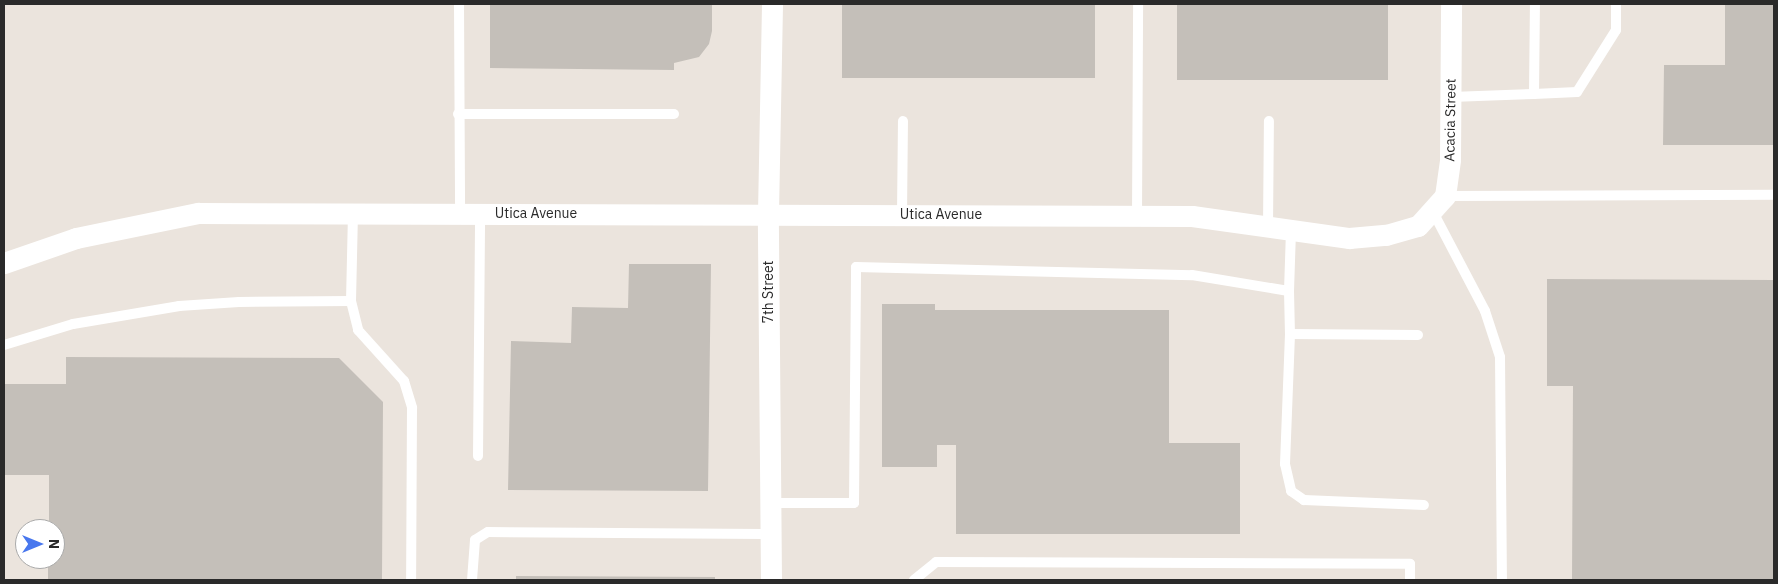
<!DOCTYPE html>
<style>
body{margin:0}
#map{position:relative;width:1778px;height:584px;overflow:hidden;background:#ebe4dd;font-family:"IBM Plex Sans",sans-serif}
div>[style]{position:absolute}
.building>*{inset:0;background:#c4bfb9;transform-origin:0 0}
.lane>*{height:10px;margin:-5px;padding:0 5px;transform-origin:5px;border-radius:5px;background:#fff}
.street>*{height:21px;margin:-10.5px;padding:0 10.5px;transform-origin:10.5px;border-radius:10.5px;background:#fff}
span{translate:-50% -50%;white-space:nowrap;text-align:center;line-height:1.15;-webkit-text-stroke:4px #fff;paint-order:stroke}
.street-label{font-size:14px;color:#2a2a2a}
.frame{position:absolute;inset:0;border:5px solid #2a2a2a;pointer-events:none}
.north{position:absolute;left:15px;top:519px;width:50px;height:50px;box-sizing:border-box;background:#fff;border:1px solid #aaa;border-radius:50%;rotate:90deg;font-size:14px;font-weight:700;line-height:20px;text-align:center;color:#2a2a2a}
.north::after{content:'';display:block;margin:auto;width:18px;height:22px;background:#4877ee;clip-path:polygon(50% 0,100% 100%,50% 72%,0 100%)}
</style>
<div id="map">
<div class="building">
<div style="clip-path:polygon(490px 4px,712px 4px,712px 31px,709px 44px,699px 57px,674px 63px,674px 70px,490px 68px)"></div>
<div style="left:842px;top:4px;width:253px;height:74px"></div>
<div style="left:1177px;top:4px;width:211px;height:76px"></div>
<div style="clip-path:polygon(1725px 4px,1774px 4px,1774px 145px,1663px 145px,1664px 65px,1725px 65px)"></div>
<div style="clip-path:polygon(629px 264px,711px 264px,708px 491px,508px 490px,511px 341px,571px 343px,572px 307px,628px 308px)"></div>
<div style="clip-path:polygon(1547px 279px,1774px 280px,1774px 580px,1572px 580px,1573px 386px,1547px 386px)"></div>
<div style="clip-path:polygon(882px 304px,935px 304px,935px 310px,1169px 310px,1169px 443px,1240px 443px,1240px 534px,956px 534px,956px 445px,937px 445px,937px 467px,882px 467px)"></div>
<div style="clip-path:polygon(66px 357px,339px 358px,383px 402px,382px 580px,48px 580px,48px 559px,55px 559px,55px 529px,49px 529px,49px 475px,4px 475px,4px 384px,66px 384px)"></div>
<div style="clip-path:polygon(516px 576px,715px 577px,715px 580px,516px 580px)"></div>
</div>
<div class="lane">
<div style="left:459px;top:4px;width:209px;rotate:89.7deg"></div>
<div style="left:1534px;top:94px;width:43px;rotate:-2.7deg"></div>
<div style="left:1577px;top:92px;width:73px;rotate:-57.8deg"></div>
<div style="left:1616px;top:30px;width:26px;rotate:-90deg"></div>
<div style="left:1451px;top:97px;width:83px;rotate:-2.1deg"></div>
<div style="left:1534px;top:94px;width:90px;rotate:-89.4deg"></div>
<div style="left:458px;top:114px;width:216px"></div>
<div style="left:1445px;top:196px;width:329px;rotate:-0.2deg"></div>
<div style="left:1432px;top:210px;width:114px;rotate:62.3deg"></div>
<div style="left:1485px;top:311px;width:48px;rotate:71.9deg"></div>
<div style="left:1500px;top:357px;width:223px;rotate:89.5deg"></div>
<div style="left:902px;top:214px;width:93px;rotate:-89.4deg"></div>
<div style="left:1137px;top:216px;width:212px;rotate:-89.7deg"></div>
<div style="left:1268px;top:227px;width:106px;rotate:-89.5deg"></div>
<div style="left:1289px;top:291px;width:61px;rotate:-88.1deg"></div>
<div style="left:351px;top:301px;width:30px;rotate:76deg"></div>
<div style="left:358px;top:330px;width:69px;rotate:48deg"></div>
<div style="left:404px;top:381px;width:28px;rotate:73deg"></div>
<div style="left:412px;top:408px;width:172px;rotate:90.3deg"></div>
<div style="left:1290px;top:334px;width:130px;rotate:92.2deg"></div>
<div style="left:1285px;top:464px;width:28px;rotate:77deg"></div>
<div style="left:1291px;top:491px;width:16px;rotate:35deg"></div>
<div style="left:1304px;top:500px;width:120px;rotate:2.4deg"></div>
<div style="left:4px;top:345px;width:72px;rotate:-16.9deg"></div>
<div style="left:73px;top:324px;width:108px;rotate:-9.6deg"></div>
<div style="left:179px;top:306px;width:60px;rotate:-3.8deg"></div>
<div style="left:239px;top:302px;width:112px;rotate:-0.5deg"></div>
<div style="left:351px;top:301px;width:88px;rotate:-88.7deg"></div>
<div style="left:478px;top:456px;width:243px;rotate:-89.5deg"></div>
<div style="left:770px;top:503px;width:84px"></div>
<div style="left:854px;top:503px;width:236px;rotate:-89.5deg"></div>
<div style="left:856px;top:267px;width:336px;rotate:1.4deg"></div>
<div style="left:1192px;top:275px;width:98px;rotate:9.4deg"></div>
<div style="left:1289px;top:291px;width:43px;rotate:88.7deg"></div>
<div style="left:1290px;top:334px;width:128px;rotate:0.4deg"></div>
<div style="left:472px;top:580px;width:40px;rotate:-85.7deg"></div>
<div style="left:475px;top:540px;width:15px;rotate:-32deg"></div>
<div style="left:488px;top:532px;width:282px;rotate:0.4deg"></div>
<div style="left:914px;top:580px;width:28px;rotate:-39deg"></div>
<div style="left:936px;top:562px;width:474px;rotate:0.2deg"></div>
<div style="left:1410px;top:564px;width:16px;rotate:90deg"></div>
</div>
<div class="street">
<div style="left:4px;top:263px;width:76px;rotate:-19.1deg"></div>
<div style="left:76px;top:238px;width:125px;rotate:-11.6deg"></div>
<div style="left:198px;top:213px;width:994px;rotate:0.17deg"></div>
<div style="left:1192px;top:216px;width:159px;rotate:8deg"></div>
<div style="left:1349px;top:238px;width:37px;rotate:-5deg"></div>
<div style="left:1386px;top:235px;width:33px;rotate:-16deg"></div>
<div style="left:1418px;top:226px;width:40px;rotate:-48deg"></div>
<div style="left:1445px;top:196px;width:37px;rotate:-82deg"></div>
<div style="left:1450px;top:159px;width:155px;rotate:-89.6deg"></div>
<div style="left:771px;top:580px;width:367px;rotate:-90.5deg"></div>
<div style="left:768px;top:213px;width:209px;rotate:-88.9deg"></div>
</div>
<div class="street-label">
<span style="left:1450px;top:120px;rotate:-89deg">Acacia Street</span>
<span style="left:536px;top:213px">Utica Avenue</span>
<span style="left:941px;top:214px">Utica Avenue</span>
<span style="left:768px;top:292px;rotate:-90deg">7th Street</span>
</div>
<div class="frame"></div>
<div class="north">N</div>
</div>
